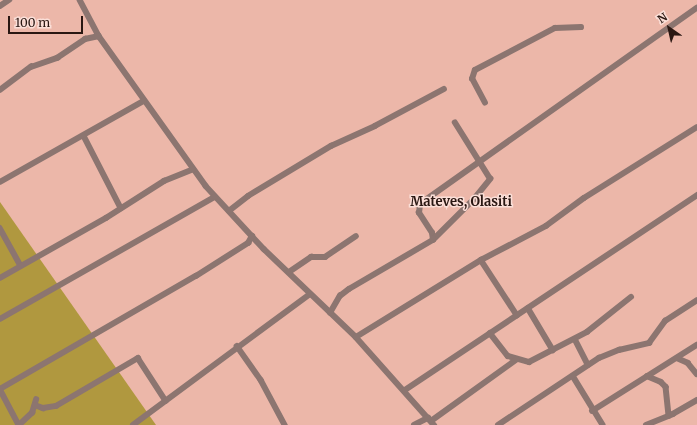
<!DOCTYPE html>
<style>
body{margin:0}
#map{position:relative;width:697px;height:425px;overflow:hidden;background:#ecb7a9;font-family:Merriweather,serif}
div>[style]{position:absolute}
.green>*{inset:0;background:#b0983f}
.street>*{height:5.5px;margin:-2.75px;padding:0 2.75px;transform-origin:2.75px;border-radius:2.75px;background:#8c7570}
span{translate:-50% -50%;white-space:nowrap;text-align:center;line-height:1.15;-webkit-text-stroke:3px #fbdfd8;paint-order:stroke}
.neighbourhood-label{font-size:13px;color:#2a1712;font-weight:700}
.north{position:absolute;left:649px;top:8px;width:40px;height:40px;-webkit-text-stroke:3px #fbdfd8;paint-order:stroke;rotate:326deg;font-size:11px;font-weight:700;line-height:16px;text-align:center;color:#2a1712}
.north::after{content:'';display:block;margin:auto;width:14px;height:18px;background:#2a1712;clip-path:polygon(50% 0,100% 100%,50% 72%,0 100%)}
.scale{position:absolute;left:8px;top:16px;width:75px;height:18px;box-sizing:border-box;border:2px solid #2a1712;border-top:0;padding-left:5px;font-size:12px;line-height:14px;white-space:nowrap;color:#2a1712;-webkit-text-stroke:3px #fbdfd8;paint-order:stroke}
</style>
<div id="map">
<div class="green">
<div style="clip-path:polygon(0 202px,156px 425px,0 425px)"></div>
</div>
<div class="street">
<div style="left:80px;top:0;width:41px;rotate:62.2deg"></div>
<div style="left:99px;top:36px;width:184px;rotate:54.5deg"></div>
<div style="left:206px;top:186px;width:86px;rotate:47.4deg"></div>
<div style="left:264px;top:249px;width:127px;rotate:43.7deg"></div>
<div style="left:356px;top:337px;width:118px;rotate:48.4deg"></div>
<div style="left:0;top:6px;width:11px;rotate:-34deg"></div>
<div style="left:0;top:90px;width:39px;rotate:-37deg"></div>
<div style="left:31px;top:67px;width:28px;rotate:-19deg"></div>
<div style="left:57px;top:58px;width:34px;rotate:-34deg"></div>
<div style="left:85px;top:39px;width:14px;rotate:-12deg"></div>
<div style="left:485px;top:103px;width:27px;rotate:-118deg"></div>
<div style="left:472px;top:79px;width:9px;rotate:-72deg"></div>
<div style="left:475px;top:70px;width:90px;rotate:-27.7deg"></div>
<div style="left:555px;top:28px;width:26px;rotate:-2deg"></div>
<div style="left:84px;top:136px;width:81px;rotate:62.8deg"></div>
<div style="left:0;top:182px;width:165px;rotate:-29.4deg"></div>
<div style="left:229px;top:211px;width:24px;rotate:-38deg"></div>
<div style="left:248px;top:196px;width:97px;rotate:-31.1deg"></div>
<div style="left:331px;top:146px;width:48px;rotate:-24.4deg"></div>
<div style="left:375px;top:126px;width:78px;rotate:-28.2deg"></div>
<div style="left:0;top:228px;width:43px;rotate:61.1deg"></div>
<div style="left:433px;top:240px;width:58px;rotate:-45deg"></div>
<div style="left:474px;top:199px;width:26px;rotate:-51deg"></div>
<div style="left:490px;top:179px;width:66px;rotate:-122deg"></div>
<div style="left:481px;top:260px;width:66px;rotate:56.8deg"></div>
<div style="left:289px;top:272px;width:27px;rotate:-34deg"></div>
<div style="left:311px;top:257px;width:14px"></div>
<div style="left:325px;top:257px;width:37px;rotate:-34deg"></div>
<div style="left:0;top:278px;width:122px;rotate:-29.5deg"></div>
<div style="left:106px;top:218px;width:69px;rotate:-32.5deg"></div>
<div style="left:164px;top:181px;width:31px;rotate:-22deg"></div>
<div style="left:528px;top:308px;width:49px;rotate:59.2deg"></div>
<div style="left:330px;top:313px;width:20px;rotate:-60deg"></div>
<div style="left:340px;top:296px;width:11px;rotate:-38deg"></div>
<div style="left:349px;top:289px;width:97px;rotate:-30.3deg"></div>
<div style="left:433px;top:240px;width:7px;rotate:-98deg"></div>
<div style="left:432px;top:233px;width:24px;rotate:-123deg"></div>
<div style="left:419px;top:213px;width:8px;rotate:-83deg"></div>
<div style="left:420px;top:205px;width:6px;rotate:-45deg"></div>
<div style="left:424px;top:201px;width:334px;rotate:-35.3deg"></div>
<div style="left:0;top:319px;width:247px;rotate:-29.6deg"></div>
<div style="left:490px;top:333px;width:29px;rotate:52deg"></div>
<div style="left:508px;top:356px;width:22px;rotate:16deg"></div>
<div style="left:529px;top:362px;width:65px;rotate:-27.3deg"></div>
<div style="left:587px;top:332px;width:56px;rotate:-38.5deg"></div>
<div style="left:356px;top:337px;width:147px;rotate:-31.6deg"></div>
<div style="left:481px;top:260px;width:73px;rotate:-27.6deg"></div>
<div style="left:546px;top:226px;width:47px;rotate:-36.4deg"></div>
<div style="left:584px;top:198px;width:133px;rotate:-32.1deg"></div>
<div style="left:575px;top:339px;width:29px;rotate:63deg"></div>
<div style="left:237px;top:346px;width:42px;rotate:54.8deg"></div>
<div style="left:261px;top:380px;width:51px;rotate:61.9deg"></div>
<div style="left:677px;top:358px;width:12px;rotate:24deg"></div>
<div style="left:688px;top:363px;width:14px;rotate:51deg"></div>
<div style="left:573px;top:376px;width:57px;rotate:58.5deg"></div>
<div style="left:647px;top:376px;width:15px;rotate:23deg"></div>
<div style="left:661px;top:382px;width:7px;rotate:45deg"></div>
<div style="left:666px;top:387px;width:29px;rotate:84deg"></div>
<div style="left:0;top:389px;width:226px;rotate:-30deg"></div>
<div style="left:196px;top:276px;width:62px;rotate:-32.4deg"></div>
<div style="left:248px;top:243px;width:8px;rotate:-60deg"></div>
<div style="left:0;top:389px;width:41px;rotate:62.2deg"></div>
<div style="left:19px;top:425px;width:18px;rotate:-43deg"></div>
<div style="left:32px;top:413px;width:14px;rotate:-73deg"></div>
<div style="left:405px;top:390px;width:351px;rotate:-33.7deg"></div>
<div style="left:35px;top:405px;width:9px;rotate:21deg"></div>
<div style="left:43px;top:408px;width:13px;rotate:-9deg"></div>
<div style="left:56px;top:406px;width:95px;rotate:-30.3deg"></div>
<div style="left:138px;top:358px;width:51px;rotate:56.9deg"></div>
<div style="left:592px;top:411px;width:124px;rotate:-32.2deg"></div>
<div style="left:431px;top:421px;width:105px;rotate:-35.7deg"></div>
<div style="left:133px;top:425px;width:220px;rotate:-36.5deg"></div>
<div style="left:414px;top:425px;width:16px;rotate:-27deg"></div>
<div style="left:498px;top:425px;width:121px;rotate:-33.6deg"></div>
<div style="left:599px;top:358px;width:22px;rotate:-22deg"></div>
<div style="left:619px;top:350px;width:31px;rotate:-13deg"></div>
<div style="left:649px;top:343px;width:27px;rotate:-54deg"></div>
<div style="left:665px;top:321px;width:38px;rotate:-33deg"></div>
<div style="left:646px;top:425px;width:29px;rotate:-22deg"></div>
<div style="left:673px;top:414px;width:28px;rotate:-30deg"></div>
</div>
<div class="neighbourhood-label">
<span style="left:461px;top:202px">Mateves, Olasiti</span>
</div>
<div class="north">N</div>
<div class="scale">100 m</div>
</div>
